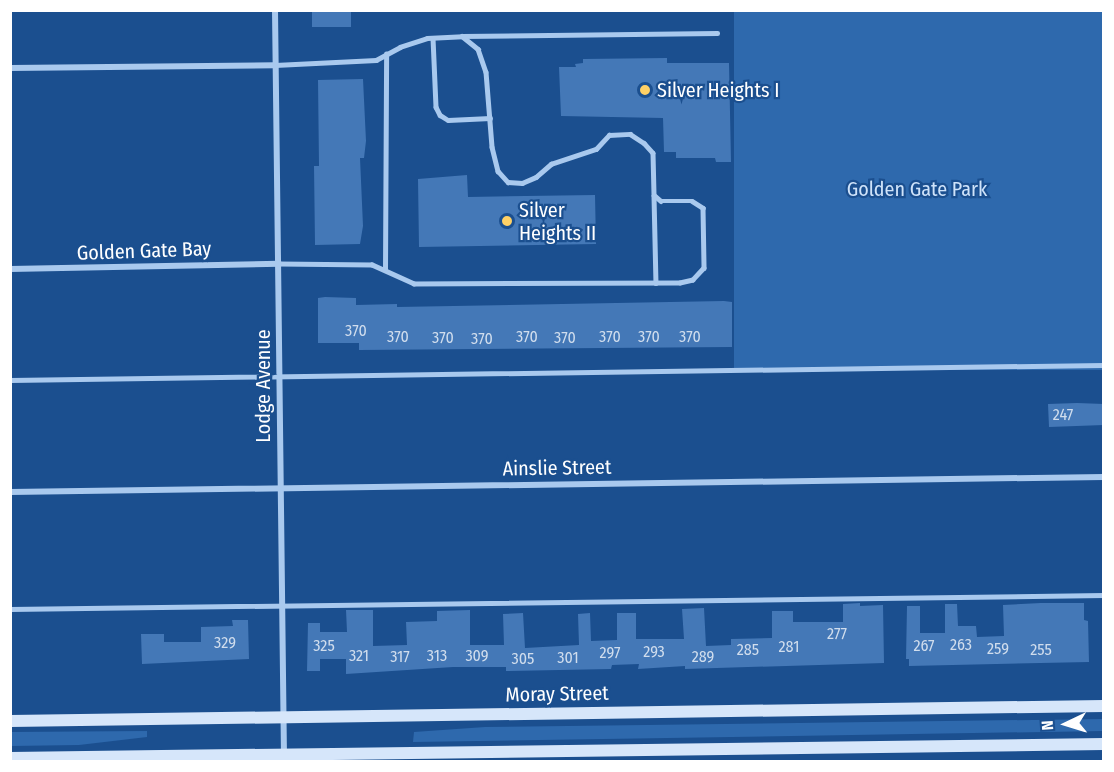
<!DOCTYPE html>
<style>
body{margin:0}
#map{position:relative;width:1114px;height:772px;overflow:hidden;background:#1b4f8f;font-family:"Fira Sans Condensed",sans-serif}
div>[style]{position:absolute}
.green>*{inset:0;background:#2e69ad;transform-origin:0 0}
.building>*{inset:0;background:#4478b7;transform-origin:0 0}
.lane>*{height:4.5px;margin:-2.25px;padding:0 2.25px;transform-origin:2.25px;border-radius:2.25px;background:#a9c9ee}
.street>*{height:6px;margin:-3px;padding:0 3px;transform-origin:3px;border-radius:3px;background:#a9c9ee}
.secondary>*{height:12px;margin:-6px;padding:0 6px;transform-origin:6px;border-radius:6px;background:#d6e6fa}
.dots>*{width:16px;height:16px;translate:-50% -50%;box-sizing:border-box;border:3px solid #1b4f8f;border-radius:50%}
span{translate:-50% -50%;white-space:nowrap;text-align:center;line-height:1.15;-webkit-text-stroke:4.5px #1b4f8f;paint-order:stroke}
.number-label{font-size:16px;color:#d0dded}
.number-label span{-webkit-text-stroke-width:0}
.poi-label{font-size:20px;color:#fff}
.left{translate:0 -50%;text-align:left}
.park-label{font-size:20px;color:#cfe3fa}
.street-label{font-size:20px;color:#fff}
.frame{position:absolute;inset:0;border:12px solid #fff;pointer-events:none}
.north{position:absolute;left:1036px;top:694px;width:60px;height:60px;-webkit-text-stroke:4px #1b4f8f;paint-order:stroke;rotate:266deg;font-size:16px;font-weight:700;line-height:24px;text-align:center;color:#fff}
.north::after{content:'';display:block;margin:auto;width:21px;height:27px;background:#fff;clip-path:polygon(50% 0,100% 100%,50% 72%,0 100%)}
</style>
<div id="map">
<div class="green">
<div style="left:734px;top:11px;width:369px;height:359px"></div>
<div style="clip-path:polygon(1104px 719px,1103px 731px,413px 742px,414px 732px,485px 727px)"></div>
<div style="clip-path:polygon(147px 731px,147px 737px,79px 745px,11px 746px,11px 732px)"></div>
</div>
<div class="building">
<div style="left:312px;top:10px;width:39px;height:17px"></div>
<div style="clip-path:polygon(667px 58px,667px 63px,729px 63px,731px 162px,716px 162px,715px 158px,676px 158px,676px 152px,664px 152px,663px 118px,561px 116px,559px 67px,576px 67px,575px 64px,583px 63px,583px 59px)"></div>
<div style="clip-path:polygon(363px 79px,366px 141px,364px 158px,360px 158px,363px 226px,360px 244px,315px 245px,314px 166px,319px 166px,318px 80px)"></div>
<div style="clip-path:polygon(467px 175px,468px 197px,595px 195px,596px 244px,419px 247px,418px 179px)"></div>
<div style="clip-path:polygon(325px 297px,356px 298px,356px 305px,397px 304px,397px 307px,724px 301px,732px 302px,732px 347px,359px 350px,359px 343px,318px 343px,318px 298px)"></div>
<div style="clip-path:polygon(1077px 403px,1104px 404px,1104px 425px,1049px 427px,1048px 404px)"></div>
<div style="clip-path:polygon(860px 603px,860px 606px,883px 605px,884px 663px,685px 669px,685px 666px,638px 669px,639px 664px,612px 665px,611px 669px,506px 671px,506px 667px,453px 667px,346px 674px,346px 659px,320px 659px,320px 671px,307px 671px,308px 623px,320px 623px,320px 632px,347px 632px,346px 610px,373px 610px,373px 646px,407px 645px,406px 622px,437px 621px,437px 611px,470px 610px,470px 645px,504px 645px,503px 614px,523px 613px,525px 648px,579px 645px,578px 614px,590px 613px,591px 641px,617px 640px,617px 613px,636px 613px,636px 639px,684px 639px,682px 609px,704px 608px,706px 646px,731px 645px,731px 639px,772px 638px,772px 611px,793px 611px,793px 622px,843px 622px,843px 604px)"></div>
<div style="clip-path:polygon(1041px 603px,1084px 603px,1084px 620px,1088px 621px,1089px 662px,909px 666px,909px 659px,906px 659px,907px 606px,920px 606px,920px 633px,945px 633px,945px 604px,957px 604px,958px 626px,976px 626px,977px 637px,1004px 636px,1003px 605px)"></div>
<div style="clip-path:polygon(232px 620px,248px 620px,249px 659px,142px 664px,141px 634px,164px 634px,164px 642px,201px 642px,201px 627px,233px 626px)"></div>
</div>
<div class="lane">
<div style="left:462px;top:36px;width:255px;rotate:-0.7deg"></div>
<div style="left:433px;top:38px;width:69px;rotate:87.5deg"></div>
<div style="left:436px;top:107px;width:9px;rotate:63deg"></div>
<div style="left:440px;top:115px;width:9px;rotate:32deg"></div>
<div style="left:448px;top:120px;width:42px;rotate:-2.7deg"></div>
<div style="left:275px;top:65px;width:101px;rotate:-2.8deg"></div>
<div style="left:376px;top:60px;width:27px;rotate:-28deg"></div>
<div style="left:400px;top:47px;width:28px;rotate:-18deg"></div>
<div style="left:427px;top:38px;width:35px;rotate:-3deg"></div>
<div style="left:462px;top:36px;width:21px;rotate:39deg"></div>
<div style="left:478px;top:49px;width:24px;rotate:71deg"></div>
<div style="left:486px;top:72px;width:75px;rotate:85.4deg"></div>
<div style="left:492px;top:147px;width:25px;rotate:76deg"></div>
<div style="left:498px;top:171px;width:15px;rotate:48deg"></div>
<div style="left:508px;top:182px;width:14px;rotate:4deg"></div>
<div style="left:522px;top:183px;width:15px;rotate:-23deg"></div>
<div style="left:536px;top:177px;width:20px;rotate:-41deg"></div>
<div style="left:551px;top:164px;width:47px;rotate:-18.4deg"></div>
<div style="left:596px;top:149px;width:19px;rotate:-47deg"></div>
<div style="left:609px;top:135px;width:21px;rotate:-3deg"></div>
<div style="left:630px;top:134px;width:17px;rotate:33deg"></div>
<div style="left:644px;top:143px;width:13px;rotate:48deg"></div>
<div style="left:653px;top:153px;width:42px;rotate:88.6deg"></div>
<div style="left:654px;top:195px;width:9px;rotate:41deg"></div>
<div style="left:661px;top:201px;width:31px"></div>
<div style="left:692px;top:201px;width:13px;rotate:32deg"></div>
<div style="left:703px;top:208px;width:60px;rotate:89deg"></div>
<div style="left:704px;top:268px;width:16px;rotate:133deg"></div>
<div style="left:693px;top:280px;width:13px;rotate:167deg"></div>
<div style="left:680px;top:283px;width:266px;rotate:179.8deg"></div>
<div style="left:414px;top:284px;width:46px;rotate:-155.7deg"></div>
<div style="left:372px;top:265px;width:93px;rotate:-179.4deg"></div>
<div style="left:654px;top:196px;width:87px;rotate:88.7deg"></div>
<div style="left:385px;top:270px;width:216px;rotate:-89.7deg"></div>
<div style="left:10px;top:380px;width:1094px;rotate:-0.79deg"></div>
<div style="left:10px;top:609px;width:1094px;rotate:-0.73deg"></div>
</div>
<div class="street">
<div style="left:275px;top:10px;width:752px;rotate:89.31deg"></div>
<div style="left:10px;top:68px;width:265px;rotate:-0.6deg"></div>
<div style="left:10px;top:269px;width:269px;rotate:-1.1deg"></div>
<div style="left:10px;top:492px;width:1094px;rotate:-0.79deg"></div>
</div>
<div class="secondary">
<div style="left:10px;top:721px;width:1094px;rotate:-0.79deg"></div>
<div style="left:10px;top:758px;width:1094px;rotate:-0.73deg"></div>
</div>
<div class="dots">
<div style="left:645px;top:90px;background:#ffd166"></div>
<div style="left:507px;top:221px;background:#ffd166"></div>
</div>
<div class="number-label">
<span style="left:356px;top:331px">370</span>
<span style="left:398px;top:337px">370</span>
<span style="left:527px;top:337px">370</span>
<span style="left:610px;top:337px">370</span>
<span style="left:649px;top:337px">370</span>
<span style="left:690px;top:337px">370</span>
<span style="left:443px;top:338px">370</span>
<span style="left:565px;top:338px">370</span>
<span style="left:482px;top:339px">370</span>
<span style="left:1063px;top:415px">247</span>
<span style="left:837px;top:634px">277</span>
<span style="left:225px;top:643px">329</span>
<span style="left:961px;top:645px">263</span>
<span style="left:324px;top:646px">325</span>
<span style="left:924px;top:646px">267</span>
<span style="left:789px;top:647px">281</span>
<span style="left:998px;top:649px">259</span>
<span style="left:748px;top:650px">285</span>
<span style="left:1041px;top:650px">255</span>
<span style="left:654px;top:652px">293</span>
<span style="left:610px;top:653px">297</span>
<span style="left:359px;top:656px">321</span>
<span style="left:437px;top:656px">313</span>
<span style="left:477px;top:656px">309</span>
<span style="left:400px;top:657px">317</span>
<span style="left:703px;top:657px">289</span>
<span style="left:568px;top:658px">301</span>
<span style="left:523px;top:659px">305</span>
</div>
<div class="poi-label">
<span class="left" style="left:657px;top:90px">Silver Heights I</span>
<span class="left" style="left:519px;top:222px">Silver<br>Heights II</span>
</div>
<div class="park-label">
<span style="left:917px;top:189px">Golden Gate Park</span>
</div>
<div class="street-label">
<span style="left:144px;top:251px;rotate:-2deg">Golden Gate Bay</span>
<span style="left:263px;top:386px;rotate:-90deg">Lodge Avenue</span>
<span style="left:557px;top:468px;rotate:-1deg">Ainslie Street</span>
<span style="left:557px;top:694px;rotate:-1deg">Moray Street</span>
</div>
<div class="frame"></div>
<div class="north">N</div>
</div>
